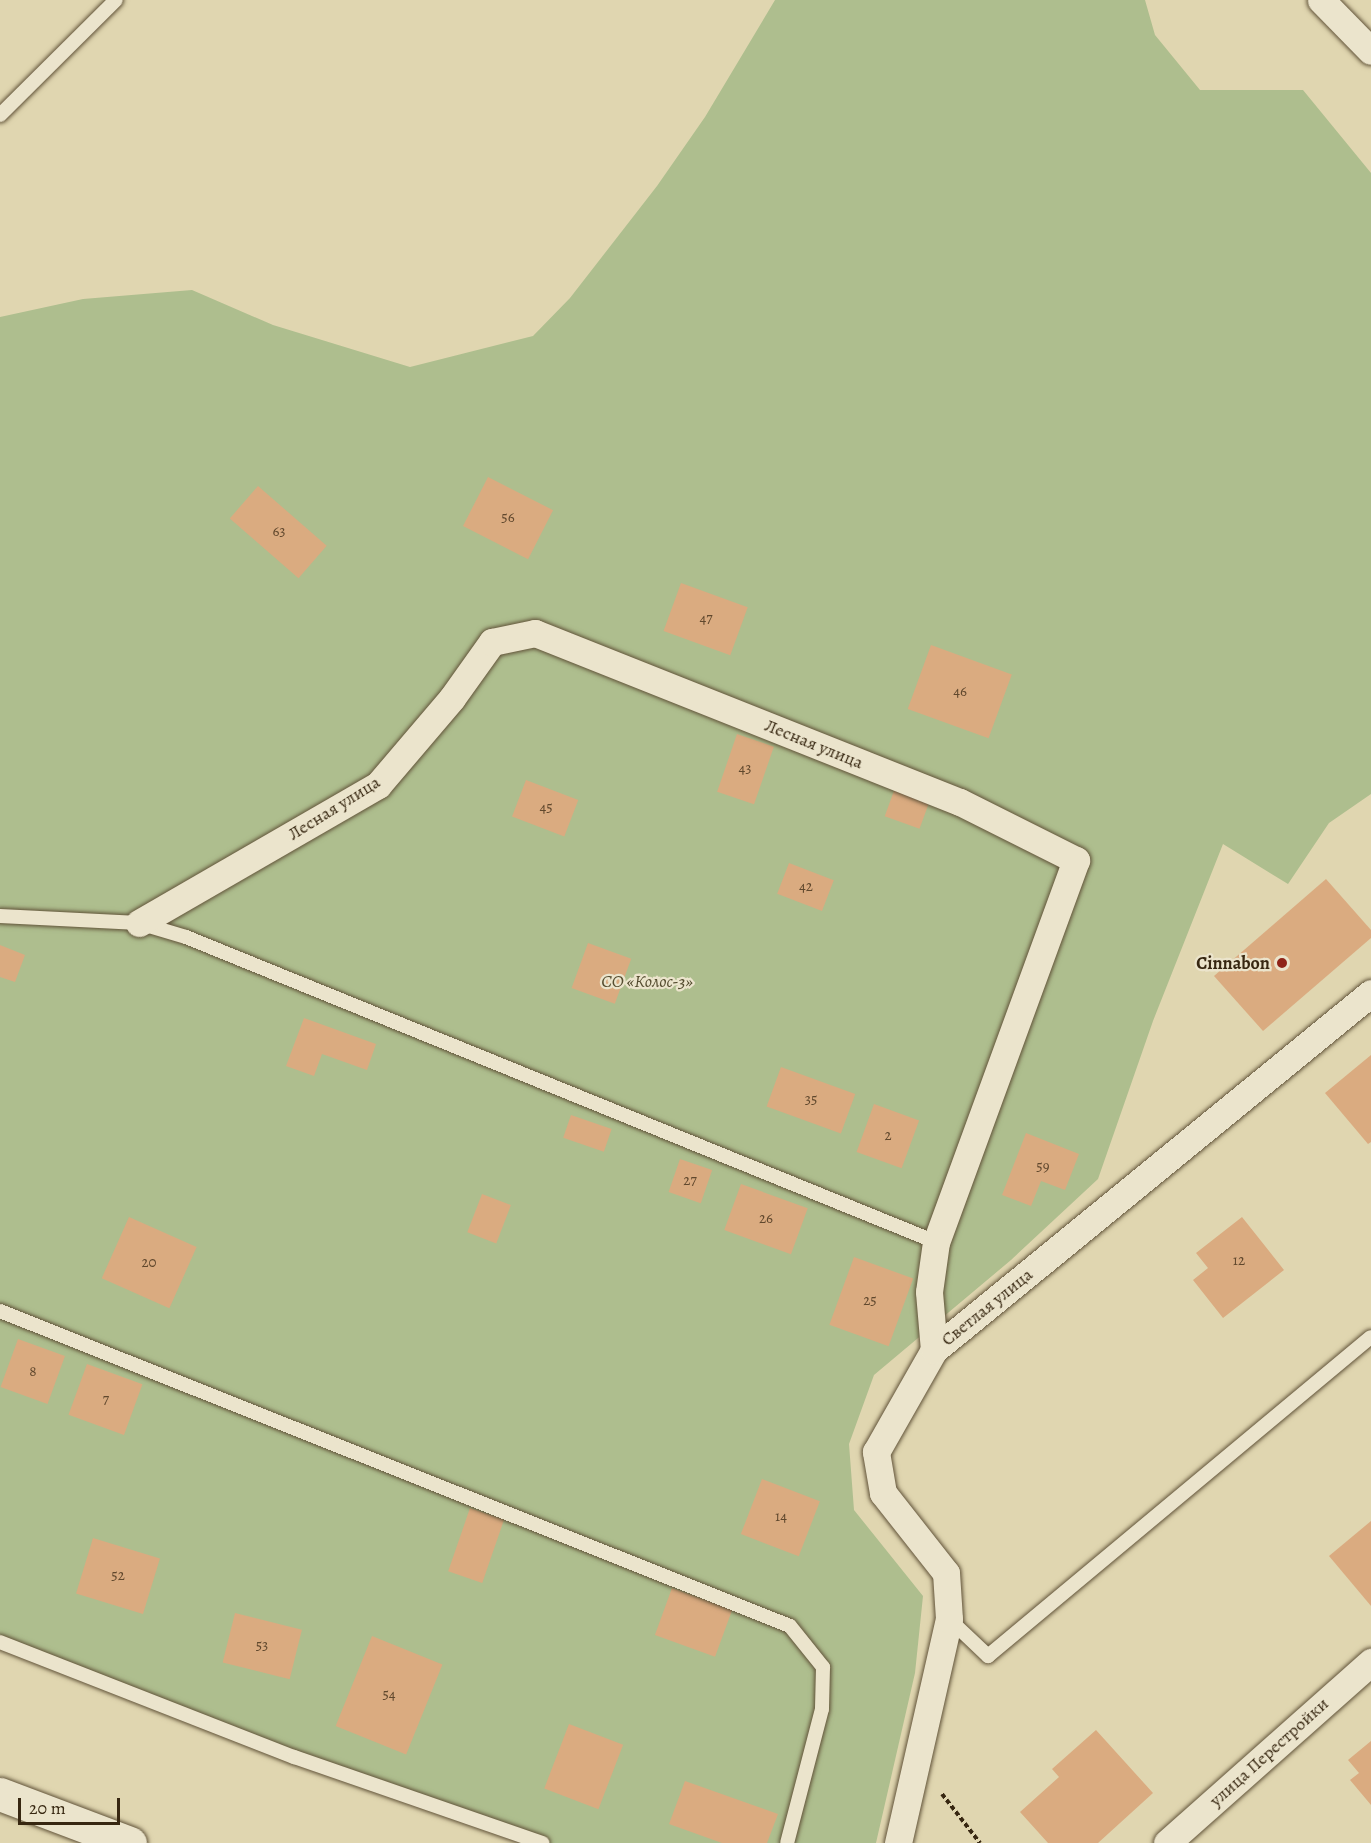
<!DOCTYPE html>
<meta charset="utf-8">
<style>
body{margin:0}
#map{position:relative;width:1371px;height:1843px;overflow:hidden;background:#e0d6b0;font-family:Alegreya,serif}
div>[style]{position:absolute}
.green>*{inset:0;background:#aebe8e}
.building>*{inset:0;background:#daab80;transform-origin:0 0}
.path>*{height:4px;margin-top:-2px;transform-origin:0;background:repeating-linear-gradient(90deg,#372711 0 4.5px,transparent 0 7.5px)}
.roads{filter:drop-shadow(0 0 2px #615339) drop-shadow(0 0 2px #615339)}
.lane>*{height:14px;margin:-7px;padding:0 7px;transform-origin:7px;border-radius:7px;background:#ebe4cc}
.street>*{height:27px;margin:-13.5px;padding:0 13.5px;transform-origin:13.5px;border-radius:13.5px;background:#ebe4cc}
.secondary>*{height:33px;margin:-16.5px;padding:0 16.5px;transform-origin:16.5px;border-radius:16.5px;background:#ebe4cc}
.dots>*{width:16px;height:16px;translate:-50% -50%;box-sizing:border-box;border:3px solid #ebe4cc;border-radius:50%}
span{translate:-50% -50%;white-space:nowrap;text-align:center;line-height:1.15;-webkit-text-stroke:4.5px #ebe4cc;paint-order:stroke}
.number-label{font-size:15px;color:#60482d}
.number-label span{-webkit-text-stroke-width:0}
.street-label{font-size:18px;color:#372711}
.poi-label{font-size:18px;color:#372711;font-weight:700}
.right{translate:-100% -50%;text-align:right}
.park-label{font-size:18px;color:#554d30;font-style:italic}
.scale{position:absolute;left:18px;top:1798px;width:102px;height:27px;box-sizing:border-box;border:3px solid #372711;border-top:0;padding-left:8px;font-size:18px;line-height:21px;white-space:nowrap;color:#372711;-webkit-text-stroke:4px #ebe4cc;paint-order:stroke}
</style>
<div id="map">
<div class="green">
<div style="clip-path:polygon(775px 0,1145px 0,1155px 35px,1200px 90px,1303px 90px,1371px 173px,1371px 794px,1329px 823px,1288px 884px,1223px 844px,1153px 1021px,1098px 1179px,1011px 1260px,874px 1375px,849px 1444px,854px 1510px,923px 1596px,915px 1673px,876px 1843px,525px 1843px,0 1645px,0 317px,83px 299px,192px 290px,273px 325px,410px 367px,533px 336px,570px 298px,657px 186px,705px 117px)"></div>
</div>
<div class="building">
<div style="left:488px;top:477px;width:73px;height:55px;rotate:27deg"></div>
<div style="left:258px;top:486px;width:91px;height:43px;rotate:41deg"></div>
<div style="left:681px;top:583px;width:71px;height:51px;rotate:20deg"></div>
<div style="left:931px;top:645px;width:86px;height:68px;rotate:20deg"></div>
<div style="left:737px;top:734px;width:39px;height:61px;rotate:19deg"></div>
<div style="left:526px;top:780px;width:56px;height:39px;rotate:21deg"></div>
<div style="left:895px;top:788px;width:37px;height:30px;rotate:20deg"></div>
<div style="left:789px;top:863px;width:48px;height:33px;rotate:21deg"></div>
<div style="clip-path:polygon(1326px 879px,1371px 930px,1371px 938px,1263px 1031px,1214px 976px)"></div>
<div style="left:588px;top:943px;width:46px;height:48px;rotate:20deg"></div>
<div style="clip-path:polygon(0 945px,25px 955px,15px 982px,0 977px)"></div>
<div style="clip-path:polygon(304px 1018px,376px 1044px,367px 1070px,322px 1054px,314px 1076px,286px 1066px)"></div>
<div style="clip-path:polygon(1371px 1055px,1371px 1142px,1368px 1144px,1325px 1093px)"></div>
<div style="left:781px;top:1067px;width:79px;height:42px;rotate:20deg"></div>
<div style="left:874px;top:1104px;width:48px;height:51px;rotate:20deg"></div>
<div style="left:571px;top:1115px;width:43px;height:24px;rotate:19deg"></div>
<div style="clip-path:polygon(1026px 1133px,1079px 1154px,1065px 1190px,1041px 1181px,1031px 1206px,1002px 1195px)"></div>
<div style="left:680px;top:1159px;width:34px;height:35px;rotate:19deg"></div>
<div style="left:741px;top:1184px;width:71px;height:49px;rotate:20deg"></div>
<div style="left:482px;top:1194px;width:31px;height:41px;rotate:21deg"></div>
<div style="left:129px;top:1217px;width:74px;height:67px;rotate:24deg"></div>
<div style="clip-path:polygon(1242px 1217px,1284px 1270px,1223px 1318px,1193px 1280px,1208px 1268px,1196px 1253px)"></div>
<div style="left:854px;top:1257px;width:63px;height:72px;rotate:20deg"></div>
<div style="left:18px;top:1339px;width:50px;height:51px;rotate:20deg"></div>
<div style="left:87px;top:1364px;width:59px;height:54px;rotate:20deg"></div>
<div style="left:762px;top:1479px;width:62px;height:59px;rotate:21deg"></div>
<div style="left:470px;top:1508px;width:36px;height:67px;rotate:19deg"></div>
<div style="clip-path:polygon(1371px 1521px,1371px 1606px,1329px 1556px)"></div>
<div style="left:93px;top:1538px;width:70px;height:58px;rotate:17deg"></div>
<div style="left:672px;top:1588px;width:64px;height:50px;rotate:20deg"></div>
<div style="left:235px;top:1613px;width:69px;height:51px;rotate:14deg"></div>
<div style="left:372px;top:1636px;width:76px;height:97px;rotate:22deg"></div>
<div style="left:569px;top:1724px;width:58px;height:69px;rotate:21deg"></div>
<div style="clip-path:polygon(1096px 1730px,1153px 1793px,1098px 1843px,1048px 1843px,1020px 1812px,1059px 1777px,1052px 1769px)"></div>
<div style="clip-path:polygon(1371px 1741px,1371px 1805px,1350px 1780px,1359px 1773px,1348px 1760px)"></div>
<div style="clip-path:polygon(685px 1781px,778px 1814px,767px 1843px,722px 1843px,669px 1824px)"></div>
</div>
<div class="path">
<div style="left:942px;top:1794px;width:62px;rotate:52.2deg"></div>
</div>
<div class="roads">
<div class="lane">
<div style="left:0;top:115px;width:163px;rotate:-44.8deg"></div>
<div style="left:0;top:916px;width:139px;rotate:2.9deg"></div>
<div style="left:139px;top:923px;width:49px;rotate:16.6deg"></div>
<div style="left:186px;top:937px;width:810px;rotate:22.13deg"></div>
<div style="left:0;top:1311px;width:850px;rotate:21.74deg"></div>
<div style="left:790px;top:1626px;width:53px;rotate:51.2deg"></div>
<div style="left:823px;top:1667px;width:42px;rotate:91.4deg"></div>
<div style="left:822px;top:1709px;width:138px;rotate:104.6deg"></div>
<div style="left:949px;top:1619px;width:54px;rotate:43.5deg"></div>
<div style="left:988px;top:1656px;width:498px;rotate:-39.8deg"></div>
<div style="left:0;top:1642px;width:316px;rotate:21.4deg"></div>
<div style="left:294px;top:1757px;width:263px;rotate:19.1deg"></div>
</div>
<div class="street">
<div style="left:1321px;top:0;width:71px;rotate:45.6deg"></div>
<div style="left:139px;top:923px;width:276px;rotate:-30deg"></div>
<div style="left:378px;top:785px;width:114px;rotate:-49.6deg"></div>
<div style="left:452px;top:698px;width:69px;rotate:-54.5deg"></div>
<div style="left:492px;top:642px;width:44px;rotate:-11.8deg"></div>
<div style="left:535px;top:633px;width:457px;rotate:21.7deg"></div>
<div style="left:960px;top:802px;width:130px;rotate:26.6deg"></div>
<div style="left:1076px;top:860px;width:407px;rotate:110.1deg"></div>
<div style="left:936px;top:1242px;width:50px;rotate:98deg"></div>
<div style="left:929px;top:1292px;width:58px;rotate:85.1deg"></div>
<div style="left:898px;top:1843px;width:230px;rotate:-77.2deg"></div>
<div style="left:949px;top:1619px;width:46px;rotate:-93.7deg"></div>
<div style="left:946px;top:1573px;width:102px;rotate:-128.2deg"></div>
<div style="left:883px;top:1493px;width:42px;rotate:-99.7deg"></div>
<div style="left:876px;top:1452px;width:117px;rotate:-60.4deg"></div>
<div style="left:934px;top:1350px;width:564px;rotate:-39.25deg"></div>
<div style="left:1167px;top:1843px;width:273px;rotate:-41.6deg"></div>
</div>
<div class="secondary">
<div style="left:0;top:1794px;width:139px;rotate:20.7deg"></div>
</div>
</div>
<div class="dots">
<div style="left:1282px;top:963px;background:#8f2418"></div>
</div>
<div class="number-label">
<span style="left:508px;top:518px">56</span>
<span style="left:279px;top:532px">63</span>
<span style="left:706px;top:619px">47</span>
<span style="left:960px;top:692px">46</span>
<span style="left:745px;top:769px">43</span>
<span style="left:546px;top:808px">45</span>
<span style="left:806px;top:887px">42</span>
<span style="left:811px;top:1100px">35</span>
<span style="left:888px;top:1136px">2</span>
<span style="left:1043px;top:1167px">59</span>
<span style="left:690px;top:1181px">27</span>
<span style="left:766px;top:1219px">26</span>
<span style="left:1239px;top:1261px">12</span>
<span style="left:149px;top:1263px">20</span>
<span style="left:870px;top:1301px">25</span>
<span style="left:33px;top:1372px">8</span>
<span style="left:106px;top:1400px">7</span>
<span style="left:781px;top:1517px">14</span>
<span style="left:118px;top:1576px">52</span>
<span style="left:262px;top:1646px">53</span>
<span style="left:389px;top:1695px">54</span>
</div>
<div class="street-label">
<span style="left:814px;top:744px;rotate:22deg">Лесная улица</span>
<span style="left:334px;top:808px;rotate:-32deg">Лесная улица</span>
<span style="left:987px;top:1307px;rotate:-39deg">Светлая улица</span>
<span style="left:1269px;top:1752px;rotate:-42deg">улица Перестройки</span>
</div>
<div class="poi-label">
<span class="right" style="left:1270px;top:963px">Cinnabon</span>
</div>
<div class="park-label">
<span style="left:647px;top:981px">СО «Колос-3»</span>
</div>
<div class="scale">20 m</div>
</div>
